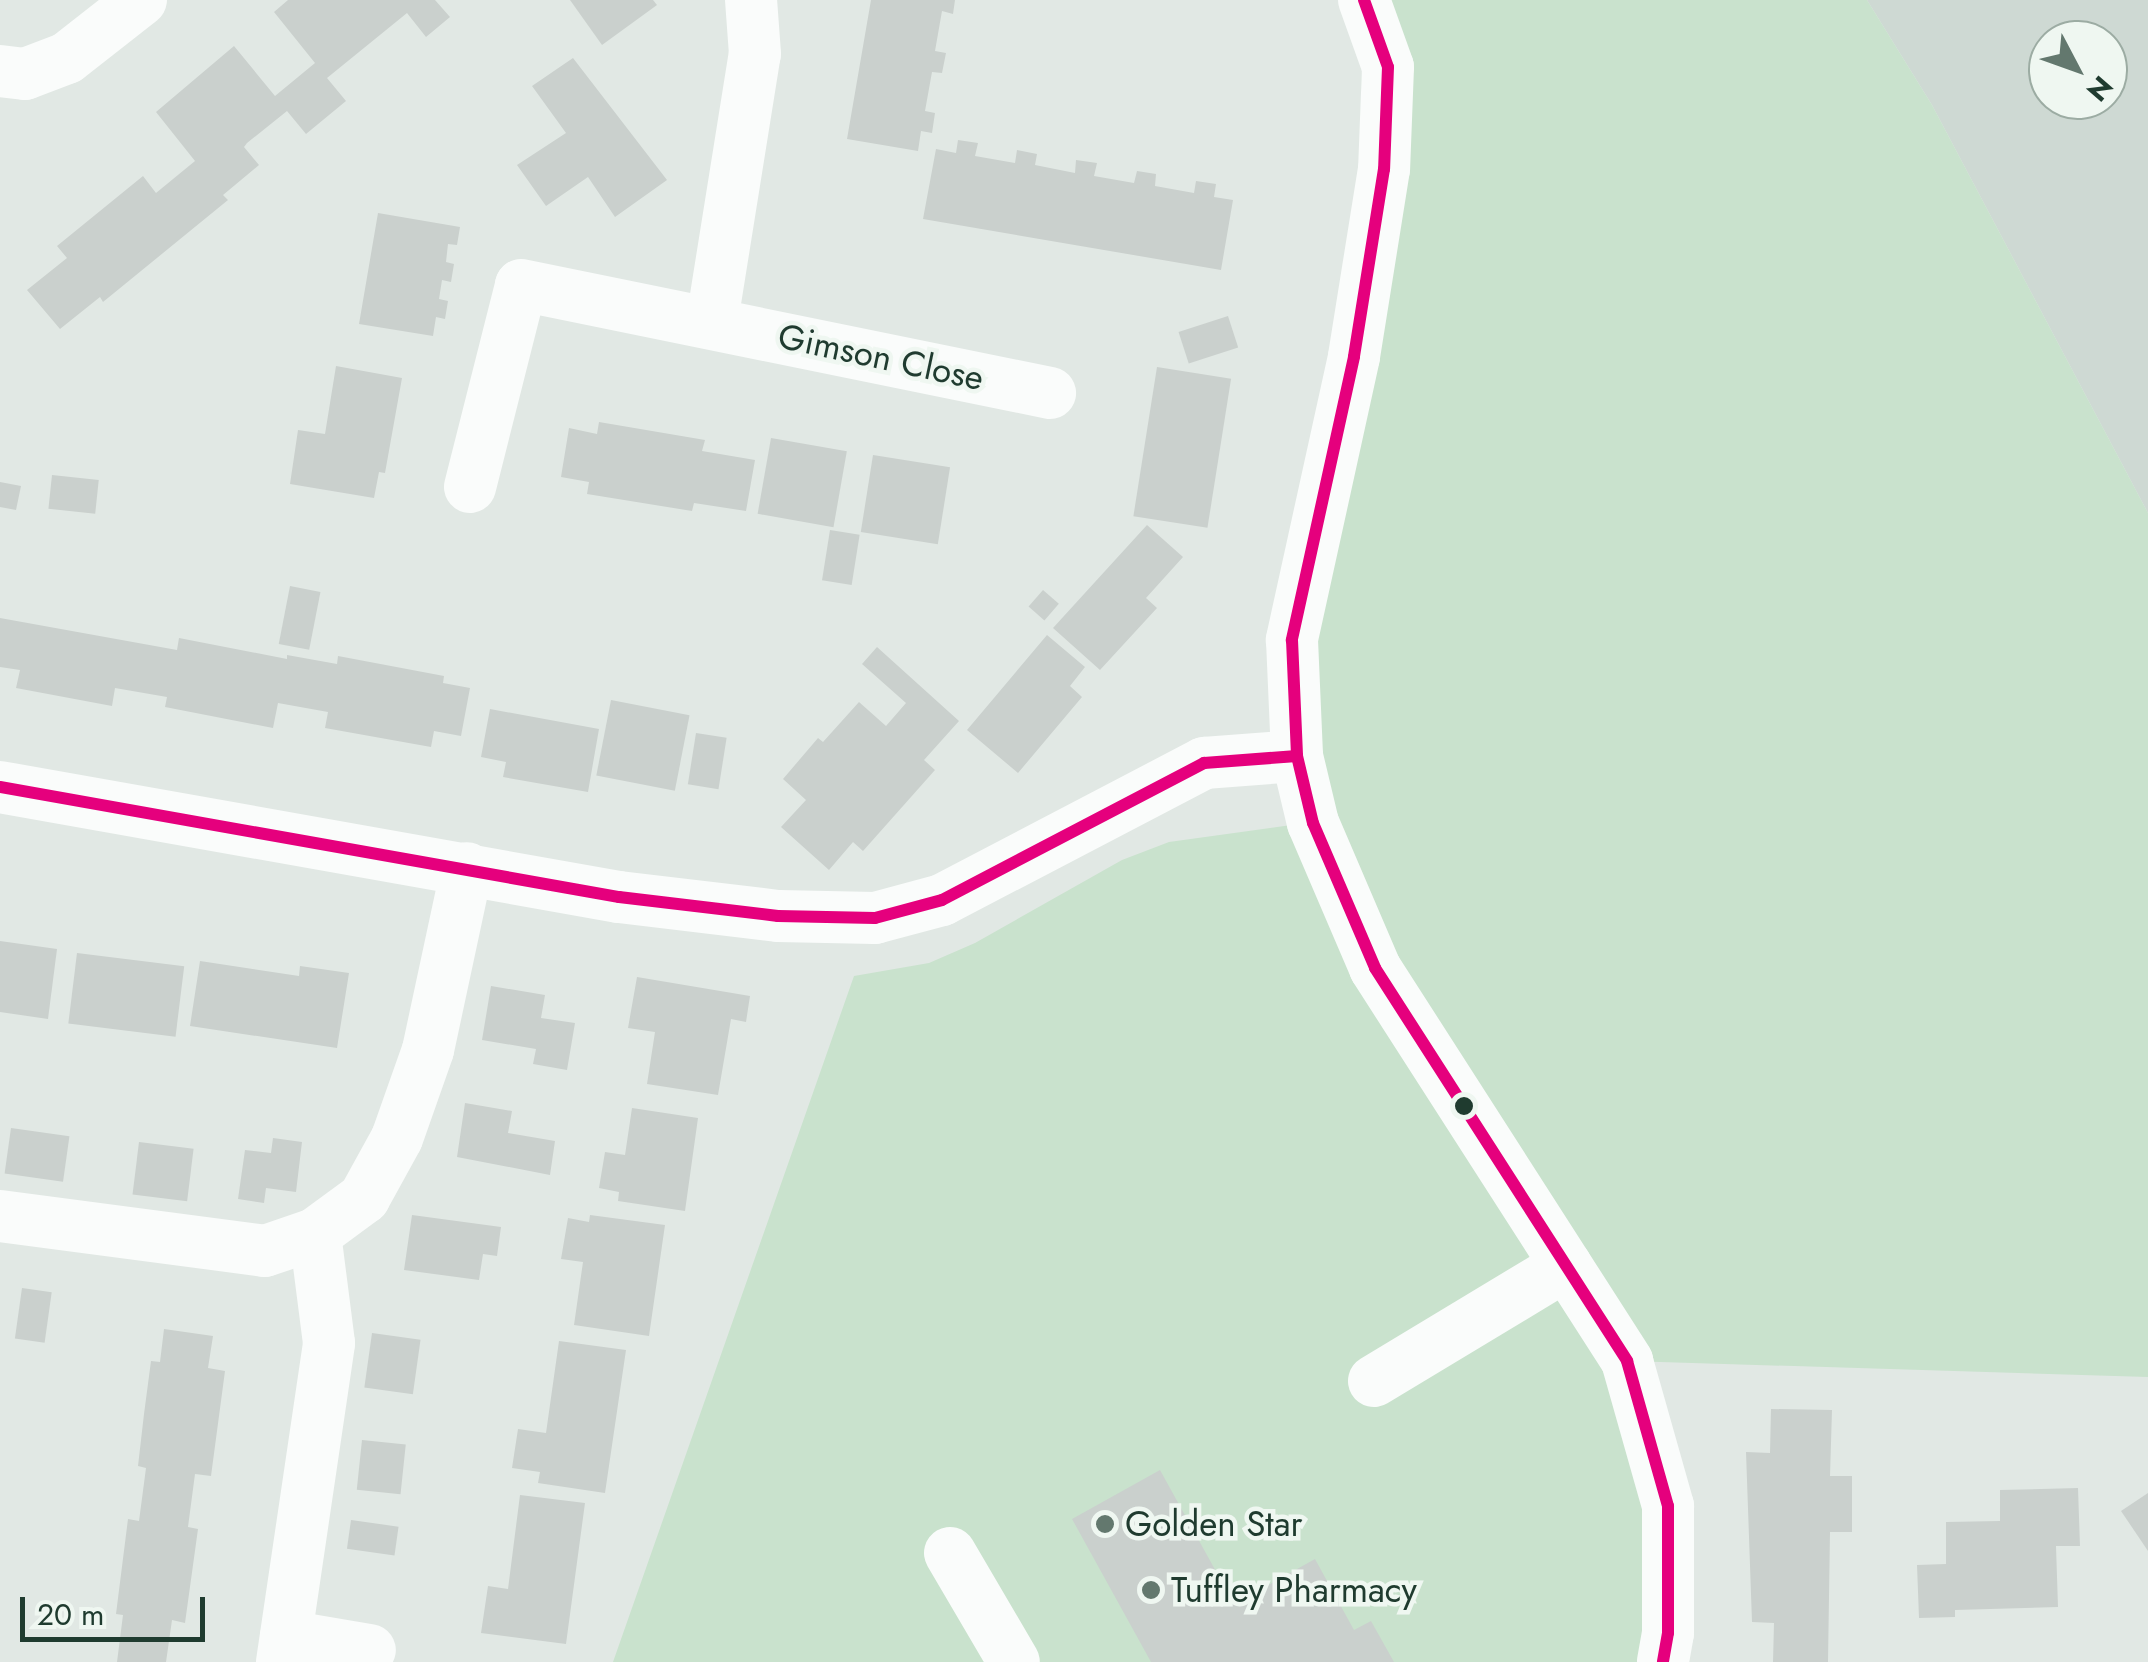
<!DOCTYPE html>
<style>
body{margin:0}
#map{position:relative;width:2148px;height:1662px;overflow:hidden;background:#e1e8e4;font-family:Jost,sans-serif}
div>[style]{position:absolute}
.built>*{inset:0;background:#ced9d3}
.green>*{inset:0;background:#c9e2cd}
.building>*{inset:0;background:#cad0cd;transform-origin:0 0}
.street>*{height:52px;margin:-26px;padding:0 26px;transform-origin:26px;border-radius:26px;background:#fafcfb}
.bus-1>*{height:12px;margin:-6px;padding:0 6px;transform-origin:6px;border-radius:6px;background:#e5007d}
.dots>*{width:28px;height:28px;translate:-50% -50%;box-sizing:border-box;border:5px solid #eff7f1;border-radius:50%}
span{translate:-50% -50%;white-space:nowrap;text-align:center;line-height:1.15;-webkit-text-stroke:9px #eff7f1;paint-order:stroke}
.street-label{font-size:35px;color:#1f3b2f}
.poi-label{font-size:35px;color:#1f3b2f}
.left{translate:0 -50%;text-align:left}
.north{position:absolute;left:2028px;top:20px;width:100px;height:100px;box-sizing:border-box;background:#eff7f1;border:2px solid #9caca3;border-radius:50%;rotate:131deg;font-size:28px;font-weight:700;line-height:40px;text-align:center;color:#1f3b2f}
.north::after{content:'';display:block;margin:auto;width:35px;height:45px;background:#63786e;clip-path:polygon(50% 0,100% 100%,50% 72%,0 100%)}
.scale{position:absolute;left:20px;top:1597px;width:185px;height:45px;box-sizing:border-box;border:5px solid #1f3b2f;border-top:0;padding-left:12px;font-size:30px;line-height:35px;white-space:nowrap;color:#1f3b2f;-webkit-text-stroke:8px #eff7f1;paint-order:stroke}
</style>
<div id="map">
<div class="built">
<div style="clip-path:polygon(evenodd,1867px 0,2148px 0,2148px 513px,1932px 105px,1867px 0,2048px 40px,2108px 40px,2108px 100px,2048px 100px,2048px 40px)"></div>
</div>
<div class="green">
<div style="clip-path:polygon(1364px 0,1867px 0,1932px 105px,2148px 513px,2148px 1377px,1628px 1361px,1663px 1662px,613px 1662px,854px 976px,929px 963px,975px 943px,1122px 860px,1169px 842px,1313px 822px,1297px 756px,1354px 357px)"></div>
</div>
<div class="building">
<div style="clip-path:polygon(288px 0,435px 0,450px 17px,426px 37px,407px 13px,327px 78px,346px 101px,306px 134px,287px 111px,247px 143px,244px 147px,259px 165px,223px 195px,228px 200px,103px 302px,100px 297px,60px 329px,27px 290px,67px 258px,57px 246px,143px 176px,156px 193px,195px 161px,156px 112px,234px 46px,275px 96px,315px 63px,274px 12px)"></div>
<div style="clip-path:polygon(570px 0,653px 0,657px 5px,602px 45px)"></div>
<div style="clip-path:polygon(871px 0,955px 0,953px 14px,942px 11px,935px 51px,946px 53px,942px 73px,932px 72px,925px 111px,935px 113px,932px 133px,921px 131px,918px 151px,847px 139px)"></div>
<div style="clip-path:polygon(573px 58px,667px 180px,615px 217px,588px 177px,546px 206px,517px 165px,566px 133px,532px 86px)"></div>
<div style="clip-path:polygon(958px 140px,978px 143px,975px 156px,1015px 163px,1017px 150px,1037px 154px,1035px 165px,1075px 173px,1076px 160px,1097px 163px,1094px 176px,1134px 183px,1137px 171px,1156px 174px,1155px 186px,1194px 193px,1196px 181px,1216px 184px,1214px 197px,1233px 200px,1221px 270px,923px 219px,936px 149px,956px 153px)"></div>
<div style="clip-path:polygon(378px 213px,460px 227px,457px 245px,448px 244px,446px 262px,454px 264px,451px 282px,442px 280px,439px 299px,448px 301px,445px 319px,436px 317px,433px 336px,359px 324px)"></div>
<div style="left:1228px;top:316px;width:33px;height:52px;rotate:72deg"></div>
<div style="clip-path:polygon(336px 366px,402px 378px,385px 473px,379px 472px,374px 498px,290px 484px,298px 430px,325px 434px)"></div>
<div style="left:1157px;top:367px;width:75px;height:151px;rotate:9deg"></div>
<div style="clip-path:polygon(599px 422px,705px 440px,702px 451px,755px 460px,746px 511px,694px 503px,692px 511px,587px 494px,589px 482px,561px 477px,569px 428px,597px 434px)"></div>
<div style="left:771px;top:438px;width:77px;height:77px;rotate:10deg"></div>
<div style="left:873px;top:455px;width:78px;height:78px;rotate:9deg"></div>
<div style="left:52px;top:475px;width:47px;height:34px;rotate:6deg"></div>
<div style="clip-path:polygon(0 482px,21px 486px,16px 510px,0 507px)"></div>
<div style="clip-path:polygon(1147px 525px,1183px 557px,1146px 598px,1157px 608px,1100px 670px,1053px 628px)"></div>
<div style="left:830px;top:530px;width:30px;height:51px;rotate:9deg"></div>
<div style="left:290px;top:586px;width:31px;height:59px;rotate:11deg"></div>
<div style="left:1043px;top:590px;width:21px;height:22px;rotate:41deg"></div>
<div style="clip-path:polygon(0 618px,177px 650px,179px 638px,287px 659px,287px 655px,337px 664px,338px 656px,444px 676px,443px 683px,470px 688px,461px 736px,434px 731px,431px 747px,325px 728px,328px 712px,278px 703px,273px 728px,165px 707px,167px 697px,115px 688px,112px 706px,16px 688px,20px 670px,0 667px)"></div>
<div style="clip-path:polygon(1047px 635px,1085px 667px,1070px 686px,1082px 697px,1018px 773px,967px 730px)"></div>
<div style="clip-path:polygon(877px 647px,959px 721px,924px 760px,935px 770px,863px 851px,853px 842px,829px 870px,781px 827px,806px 800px,783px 779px,818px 738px,823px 742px,859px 702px,886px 726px,906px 703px,862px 664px)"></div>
<div style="left:611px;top:700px;width:80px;height:77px;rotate:11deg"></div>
<div style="clip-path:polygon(490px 709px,599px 729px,588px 792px,503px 777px,506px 762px,481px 757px)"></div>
<div style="left:696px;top:733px;width:31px;height:52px;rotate:9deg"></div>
<div style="clip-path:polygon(0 941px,57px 949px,48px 1019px,0 1012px)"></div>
<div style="left:77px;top:953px;width:108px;height:71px;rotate:7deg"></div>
<div style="clip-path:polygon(200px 961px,299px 976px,300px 966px,349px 973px,337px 1048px,190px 1026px)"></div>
<div style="clip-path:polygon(637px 977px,750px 996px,746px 1022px,731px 1019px,718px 1095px,647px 1084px,655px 1032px,628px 1028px)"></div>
<div style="clip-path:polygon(491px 986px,545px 995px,541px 1018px,575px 1023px,567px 1070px,533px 1064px,536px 1049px,482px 1040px)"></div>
<div style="clip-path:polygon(465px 1103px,512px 1111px,508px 1133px,555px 1141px,550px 1175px,457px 1157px)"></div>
<div style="clip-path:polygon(632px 1108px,698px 1118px,685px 1211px,618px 1201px,619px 1192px,599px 1188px,605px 1152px,625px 1155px)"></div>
<div style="left:11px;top:1128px;width:59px;height:46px;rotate:8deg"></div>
<div style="clip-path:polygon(273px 1138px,302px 1142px,296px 1192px,266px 1188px,264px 1203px,238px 1199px,245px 1150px,271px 1153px)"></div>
<div style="left:139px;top:1142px;width:55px;height:53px;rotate:7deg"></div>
<div style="clip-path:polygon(412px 1215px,501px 1227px,497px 1256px,483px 1254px,479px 1280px,404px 1270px)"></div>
<div style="clip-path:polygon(590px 1215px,665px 1225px,649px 1336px,574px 1325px,583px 1262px,561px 1259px,568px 1218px,589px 1222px)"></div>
<div style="left:22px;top:1288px;width:30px;height:51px;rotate:8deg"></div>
<div style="clip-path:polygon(164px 1329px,213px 1336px,208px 1368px,225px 1371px,211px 1476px,195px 1474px,188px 1527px,198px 1529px,185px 1623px,172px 1620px,166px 1662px,117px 1662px,123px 1615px,116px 1614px,128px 1519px,139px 1521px,146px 1468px,138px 1466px,144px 1414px,151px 1361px,160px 1362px)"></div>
<div style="left:372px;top:1333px;width:49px;height:55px;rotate:8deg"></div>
<div style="clip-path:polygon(559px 1341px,626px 1350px,605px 1493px,538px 1483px,540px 1472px,512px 1468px,518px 1429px,546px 1433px)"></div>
<div style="clip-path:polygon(1771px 1409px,1832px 1410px,1830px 1476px,1852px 1476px,1852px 1532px,1830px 1532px,1828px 1662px,1773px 1662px,1774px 1623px,1752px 1622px,1746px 1452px,1770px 1453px)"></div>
<div style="left:362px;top:1440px;width:44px;height:50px;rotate:6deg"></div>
<div style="clip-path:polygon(1160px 1470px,1234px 1604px,1315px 1559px,1354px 1630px,1371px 1621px,1394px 1662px,1151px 1662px,1072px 1519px)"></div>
<div style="clip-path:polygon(2078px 1488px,2080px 1546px,2056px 1546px,2058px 1607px,1955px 1610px,1955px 1617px,1919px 1618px,1917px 1565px,1946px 1564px,1946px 1522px,2000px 1521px,2000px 1490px)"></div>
<div style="clip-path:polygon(2148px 1493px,2148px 1551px,2121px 1511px)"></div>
<div style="clip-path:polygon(520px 1495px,585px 1503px,566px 1644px,481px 1633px,488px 1586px,508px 1589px)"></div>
<div style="left:351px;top:1520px;width:48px;height:29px;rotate:8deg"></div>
</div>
<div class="street">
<div style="left:1364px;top:0;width:71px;rotate:70.3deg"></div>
<div style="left:1388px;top:67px;width:102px;rotate:92.2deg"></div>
<div style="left:1384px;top:169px;width:190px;rotate:99.1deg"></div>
<div style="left:1354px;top:357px;width:290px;rotate:102.4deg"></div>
<div style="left:1292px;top:640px;width:116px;rotate:87.5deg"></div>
<div style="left:1297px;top:756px;width:69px;rotate:76.6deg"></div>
<div style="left:1313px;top:823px;width:158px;rotate:66.8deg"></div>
<div style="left:1375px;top:968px;width:467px;rotate:57.3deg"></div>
<div style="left:1627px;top:1361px;width:151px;rotate:74.2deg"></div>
<div style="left:1668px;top:1506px;width:127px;rotate:90deg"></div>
<div style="left:1668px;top:1633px;width:29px;rotate:100deg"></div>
<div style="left:0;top:71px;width:25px;rotate:7deg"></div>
<div style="left:25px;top:74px;width:45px;rotate:-20.9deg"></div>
<div style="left:67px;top:58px;width:94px;rotate:-38.1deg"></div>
<div style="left:712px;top:321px;width:270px;rotate:-80.9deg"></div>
<div style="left:755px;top:54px;width:54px;rotate:-94.2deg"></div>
<div style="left:470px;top:487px;width:208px;rotate:-75.8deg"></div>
<div style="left:521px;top:285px;width:540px;rotate:11.54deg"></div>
<div style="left:0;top:787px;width:629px;rotate:10.08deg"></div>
<div style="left:619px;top:897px;width:160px;rotate:6.8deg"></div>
<div style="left:778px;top:916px;width:97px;rotate:1.2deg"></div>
<div style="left:875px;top:918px;width:69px;rotate:-15deg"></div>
<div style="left:942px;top:900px;width:296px;rotate:-27.6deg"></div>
<div style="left:1204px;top:763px;width:93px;rotate:-4.3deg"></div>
<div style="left:0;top:1216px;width:267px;rotate:7.5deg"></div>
<div style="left:265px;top:1251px;width:53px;rotate:-18.8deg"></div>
<div style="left:315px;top:1234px;width:61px;rotate:-36.3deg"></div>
<div style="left:364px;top:1198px;width:68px;rotate:-61.2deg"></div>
<div style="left:397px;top:1138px;width:93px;rotate:-70.6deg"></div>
<div style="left:428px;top:1050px;width:186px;rotate:-77.9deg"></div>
<div style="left:1374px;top:1381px;width:224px;rotate:-31.1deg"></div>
<div style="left:950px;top:1553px;width:126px;rotate:59.6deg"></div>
<div style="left:286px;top:1636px;width:85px;rotate:9.5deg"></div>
<div style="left:282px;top:1662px;width:322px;rotate:-81.6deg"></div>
<div style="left:329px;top:1343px;width:110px;rotate:-97.3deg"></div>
</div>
<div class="bus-1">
<div style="left:1364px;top:0;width:71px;rotate:70.3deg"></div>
<div style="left:1388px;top:67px;width:102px;rotate:92.2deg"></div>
<div style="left:1384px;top:169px;width:190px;rotate:99.1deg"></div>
<div style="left:1354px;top:357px;width:290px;rotate:102.4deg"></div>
<div style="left:1292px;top:640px;width:116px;rotate:87.5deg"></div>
<div style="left:1297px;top:756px;width:69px;rotate:76.6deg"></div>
<div style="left:1313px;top:823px;width:158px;rotate:66.8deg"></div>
<div style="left:1375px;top:968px;width:467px;rotate:57.3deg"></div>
<div style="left:1627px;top:1361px;width:151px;rotate:74.2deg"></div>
<div style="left:1668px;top:1506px;width:127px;rotate:90deg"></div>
<div style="left:1668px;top:1633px;width:29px;rotate:100deg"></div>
<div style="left:0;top:787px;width:629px;rotate:10.08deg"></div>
<div style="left:619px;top:897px;width:160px;rotate:6.8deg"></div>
<div style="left:778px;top:916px;width:97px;rotate:1.2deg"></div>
<div style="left:875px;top:918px;width:69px;rotate:-15deg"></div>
<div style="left:942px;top:900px;width:296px;rotate:-27.6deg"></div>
<div style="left:1204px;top:763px;width:93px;rotate:-4.3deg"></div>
</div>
<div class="dots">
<div style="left:1464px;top:1106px;background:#1f3b2f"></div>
<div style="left:1105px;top:1524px;background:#63786e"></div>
<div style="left:1151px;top:1590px;background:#63786e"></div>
</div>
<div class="street-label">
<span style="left:881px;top:357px;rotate:12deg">Gimson Close</span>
</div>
<div class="poi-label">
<span class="left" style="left:1125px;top:1524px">Golden Star</span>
<span class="left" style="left:1171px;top:1590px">Tuffley Pharmacy</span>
</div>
<div class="north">N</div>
<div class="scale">20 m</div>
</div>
